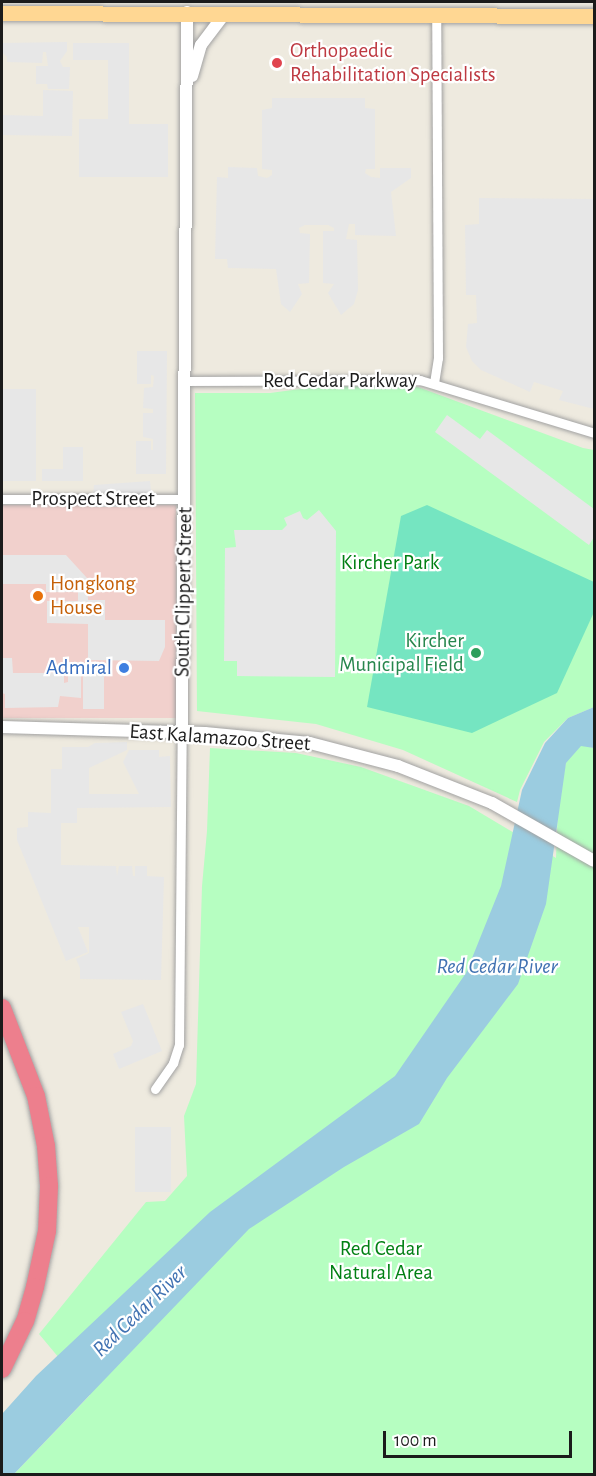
<!DOCTYPE html>
<style>
body{margin:0}
#map{position:relative;width:596px;height:1476px;overflow:hidden;background:#eeeadf;font-family:"Alegreya Sans",sans-serif}
div>[style]{position:absolute}
.commercial>*{inset:0;background:#f1d0cc;transform-origin:0 0}
.park>*{inset:0;background:#b6fec1}
.pitch>*{inset:0;background:#75e5c1}
.parking>*{inset:0;background:#e7e7e7;transform-origin:0 0}
.water>*{inset:0;background:#9bcce0}
.roads{filter:drop-shadow(0 0 2px #a2a2a2) drop-shadow(0 0 2px #a2a2a2)}
.minor>*{height:9px;margin:-4.5px;padding:0 4.5px;transform-origin:4.5px;border-radius:4.5px;background:#fff}
.tertiary>*{height:12px;margin:-6px;padding:0 6px;transform-origin:6px;border-radius:6px;background:#fff}
.primary>*{height:15px;margin:-7.5px;padding:0 7.5px;transform-origin:7.5px;border-radius:7.5px;background:#ffd793}
.motorway>*{height:18px;margin:-9px;padding:0 9px;transform-origin:9px;border-radius:9px;background:#ed7f8d}
.dots>*{width:16px;height:16px;translate:-50% -50%;box-sizing:border-box;border:3px solid #fff;border-radius:50%}
span{translate:-50% -50%;white-space:nowrap;text-align:center;line-height:1.15;-webkit-text-stroke:4.5px #fff;paint-order:stroke}
.health-label{font-size:21px;color:#be3a42}
.left{translate:0 -50%;text-align:left}
.street-label{font-size:21px;color:#1b1b1b}
.park-label{font-size:21px;color:#028014}
.food-label{font-size:21px;color:#c56008}
.leisure-label{font-size:21px;color:#27864d}
.right{translate:-100% -50%;text-align:right}
.shop-label{font-size:21px;color:#366cbe}
.water-label{font-size:22px;color:#4172b2;font-style:italic}
.frame{position:absolute;inset:0;border:3px solid #1b1b1b;pointer-events:none}
.scale{position:absolute;left:383px;top:1431px;width:189px;height:27px;box-sizing:border-box;border:3px solid #1b1b1b;border-top:0;padding-left:8px;font-size:18px;line-height:21px;white-space:nowrap;color:#1b1b1b;-webkit-text-stroke:4px #fff;paint-order:stroke}
</style>
<div id="map">
<div class="commercial">
<div style="left:2px;top:505px;width:174px;height:213px"></div>
</div>
<div class="park">
<div style="clip-path:polygon(323px 386px,418px 387px,583px 448px,594px 450px,594px 707px,568px 718px,544px 742px,520px 790px,517px 802px,403px 750px,316px 724px,197px 711px,195px 393px,270px 393px)"></div>
<div style="clip-path:polygon(581px 745px,594px 748px,594px 1474px,14px 1474px,90px 1395px,39px 1334px,146px 1202px,165px 1201px,187px 1176px,184px 1116px,196px 1084px,202px 886px,207px 831px,210px 748px,296px 753px,361px 767px,469px 806px,556px 858px,558px 806px,566px 762px)"></div>
</div>
<div class="pitch">
<div style="clip-path:polygon(427px 505px,594px 582px,594px 612px,557px 693px,472px 733px,367px 707px,401px 516px)"></div>
</div>
<div class="parking">
<div style="clip-path:polygon(67px 42px,67px 51px,60px 61px,63px 67px,70px 67px,69px 89px,48px 89px,47px 84px,36px 84px,36px 66px,48px 66px,46px 52px,43px 52px,42px 63px,7px 62px,7px 57px,3px 53px,2px 43px)"></div>
<div style="clip-path:polygon(73px 43px,129px 43px,129px 124px,168px 124px,168px 177px,79px 177px,79px 119px,108px 119px,108px 60px,73px 60px)"></div>
<div style="clip-path:polygon(43px 90px,73px 91px,72px 136px,2px 135px,2px 115px,43px 116px)"></div>
<div style="clip-path:polygon(272px 98px,365px 98px,365px 108px,375px 109px,375px 169px,366px 169px,365px 173px,371px 177px,380px 178px,380px 168px,411px 168px,411px 178px,391px 192px,396px 236px,355px 235px,355px 224px,349px 224px,346px 239px,357px 240px,358px 290px,354px 304px,341px 315px,328px 293px,334px 284px,323px 283px,323px 231px,334px 231px,334px 228px,328px 225px,305px 225px,299px 228px,300px 233px,310px 234px,309px 283px,298px 284px,302px 294px,290px 312px,281px 304px,276px 269px,228px 268px,227px 259px,215px 259px,217px 177px,228px 178px,228px 167px,257px 168px,258px 176px,267px 178px,272px 175px,272px 170px,262px 169px,262px 110px,272px 108px)"></div>
<div style="clip-path:polygon(479px 198px,594px 199px,594px 409px,559px 400px,563px 391px,534px 382px,530px 392px,481px 370px,472px 361px,466px 347px,468px 324px,477px 323px,476px 295px,466px 295px,465px 225px,479px 224px)"></div>
<div style="clip-path:polygon(137px 351px,167px 351px,166px 474px,136px 474px,136px 441px,151px 441px,151px 450px,153px 450px,153px 439px,143px 437px,143px 413px,153px 413px,153px 409px,143px 408px,144px 388px,153px 387px,154px 376px,151px 375px,151px 384px,137px 384px)"></div>
<div style="left:2px;top:389px;width:34px;height:92px"></div>
<div style="clip-path:polygon(447px 415px,480px 439px,487px 430px,594px 509px,594px 537px,589px 545px,435px 432px)"></div>
<div style="clip-path:polygon(63px 447px,83px 447px,83px 481px,42px 481px,42px 469px,63px 469px)"></div>
<div style="clip-path:polygon(150px 481px,153px 507px,92px 507px,94px 485px)"></div>
<div style="clip-path:polygon(319px 510px,336px 531px,335px 677px,237px 676px,237px 661px,224px 661px,225px 548px,236px 547px,234px 530px,282px 530px,287px 525px,284px 518px,300px 511px,303px 518px,307px 520px)"></div>
<div style="clip-path:polygon(2px 555px,66px 555px,87px 578px,88px 600px,105px 600px,105px 620px,165px 620px,165px 647px,159px 661px,88px 660px,88px 624px,47px 623px,47px 601px,78px 601px,78px 592px,46px 592px,46px 584px,2px 584px,2px 589px)"></div>
<div style="clip-path:polygon(2px 658px,12px 658px,13px 673px,64px 673px,64px 683px,68px 682px,68px 672px,74px 672px,65px 671px,65px 666px,81px 663px,81px 698px,60px 696px,58px 707px,5px 708px,5px 694px,2px 693px)"></div>
<div style="left:83px;top:674px;width:21px;height:35px"></div>
<div style="clip-path:polygon(127px 742px,127px 750px,89px 768px,89px 794px,139px 794px,123px 762px,129px 750px,159px 750px,159px 757px,170px 756px,171px 807px,77px 808px,77px 823px,61px 823px,61px 865px,116px 866px,117px 876px,119px 866px,132px 866px,133px 876px,135px 876px,135px 866px,147px 866px,147px 876px,164px 877px,161px 980px,80px 979px,80px 968px,76px 959px,89px 953px,89px 927px,78px 927px,88px 952px,66px 961px,17px 840px,17px 828px,28px 827px,28px 812px,51px 813px,51px 769px,62px 769px,62px 747px,88px 747px,95px 743px)"></div>
<div style="clip-path:polygon(143px 1004px,162px 1051px,119px 1069px,113px 1054px,131px 1046px,133px 1041px,121px 1012px)"></div>
<div style="left:135px;top:1127px;width:36px;height:65px"></div>
</div>
<div class="water">
<div style="clip-path:polygon(594px 707px,594px 748px,581px 746px,566px 763px,546px 904px,518px 984px,447px 1078px,419px 1124px,344px 1167px,249px 1229px,14px 1474px,2px 1474px,2px 1414px,36px 1376px,210px 1212px,395px 1076px,466px 973px,501px 886px,522px 790px,545px 743px,568px 718px)"></div>
</div>
<div class="roads">
<div class="minor">
<div style="left:186px;top:381px;width:234px;rotate:-0.2deg"></div>
<div style="left:420px;top:380px;width:182px;rotate:16.9deg"></div>
<div style="left:434px;top:383px;width:25px;rotate:-81deg"></div>
<div style="left:438px;top:358px;width:344px;rotate:-90.3deg"></div>
<div style="left:2px;top:499px;width:183px"></div>
<div style="left:155px;top:1089px;width:32px;rotate:-55deg"></div>
<div style="left:173px;top:1063px;width:19px;rotate:-72deg"></div>
<div style="left:179px;top:1045px;width:313px;rotate:-89.5deg"></div>
</div>
<div class="tertiary">
<div style="left:192px;top:76px;width:32px;rotate:-74deg"></div>
<div style="left:201px;top:45px;width:40px;rotate:-53deg"></div>
<div style="left:2px;top:727px;width:203px;rotate:1.7deg"></div>
<div style="left:205px;top:733px;width:105px;rotate:5.4deg"></div>
<div style="left:310px;top:743px;width:91px;rotate:14.6deg"></div>
<div style="left:398px;top:766px;width:101px;rotate:21.5deg"></div>
<div style="left:492px;top:803px;width:117px;rotate:29.6deg"></div>
<div style="left:182px;top:732px;width:720px;rotate:-89.6deg"></div>
</div>
<div class="primary">
<div style="left:2px;top:13px;width:592px;rotate:0.29deg"></div>
</div>
<div class="motorway">
<div style="left:2px;top:1008px;width:94px;rotate:68.9deg"></div>
<div style="left:36px;top:1096px;width:51px;rotate:78.7deg"></div>
<div style="left:46px;top:1146px;width:40px;rotate:85.7deg"></div>
<div style="left:49px;top:1186px;width:45px;rotate:92.5deg"></div>
<div style="left:47px;top:1231px;width:57px;rotate:102.1deg"></div>
<div style="left:35px;top:1287px;width:35px;rotate:106deg"></div>
<div style="left:25px;top:1321px;width:53px;rotate:115.6deg"></div>
</div>
</div>
<div class="dots">
<div style="left:277px;top:63px;background:#e0444e"></div>
<div style="left:38px;top:596px;background:#e8710a"></div>
<div style="left:476px;top:653px;background:#2e9e5b"></div>
<div style="left:124px;top:668px;background:#3f7fe0"></div>
</div>
<div class="health-label">
<span class="left" style="left:290px;top:63px">Orthopaedic<br>Rehabilitation Specialists</span>
</div>
<div class="street-label">
<span style="left:340px;top:381px">Red Cedar Parkway</span>
<span style="left:93px;top:499px">Prospect Street</span>
<span style="left:184px;top:592px;rotate:-89deg">South Clippert Street</span>
<span style="left:220px;top:738px;rotate:4deg">East Kalamazoo Street</span>
</div>
<div class="park-label">
<span style="left:390px;top:563px">Kircher Park</span>
<span style="left:381px;top:1261px">Red Cedar<br>Natural Area</span>
</div>
<div class="food-label">
<span class="left" style="left:50px;top:596px">Hongkong<br>House</span>
</div>
<div class="leisure-label">
<span class="right" style="left:464px;top:653px">Kircher<br>Municipal Field</span>
</div>
<div class="shop-label">
<span class="right" style="left:112px;top:668px">Admiral</span>
</div>
<div class="water-label">
<span style="left:497px;top:967px">Red Cedar River</span>
<span style="left:140px;top:1311px;rotate:-44deg">Red Cedar River</span>
</div>
<div class="frame"></div>
<div class="scale">100 m</div>
</div>
